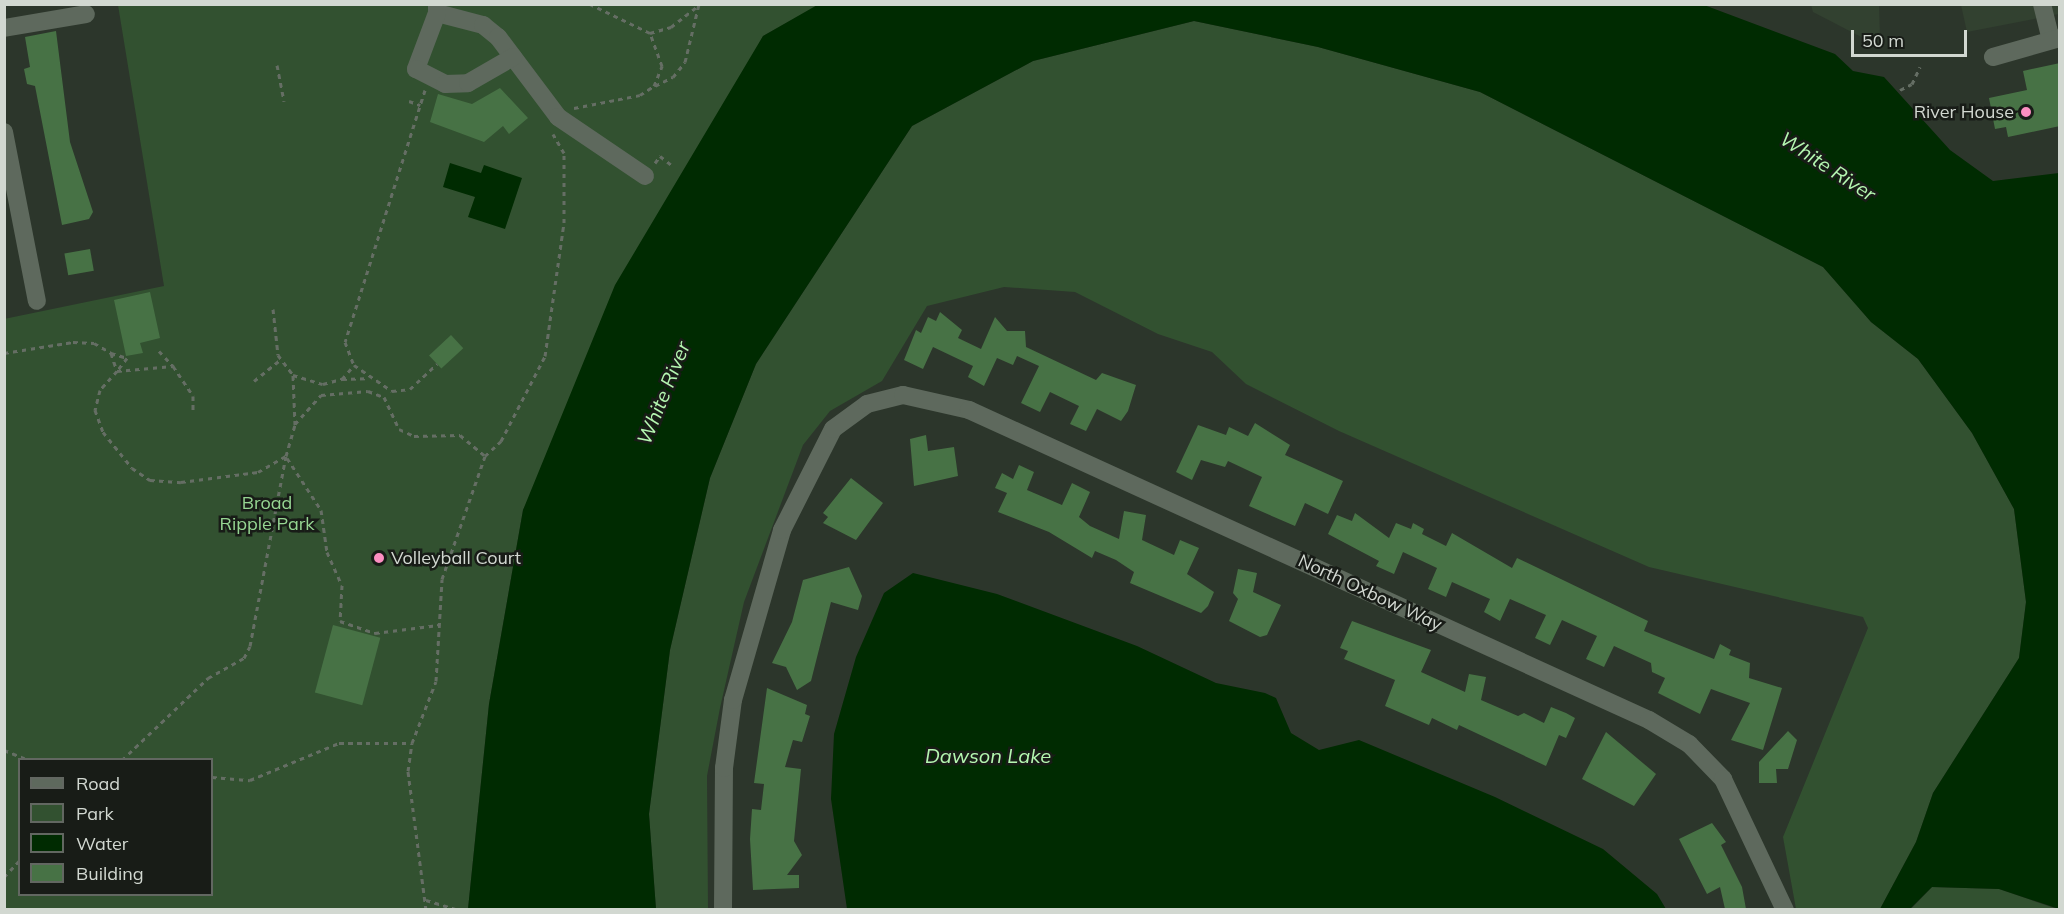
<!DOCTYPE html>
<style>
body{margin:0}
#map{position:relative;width:2064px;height:914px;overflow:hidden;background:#2c362b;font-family:Mulish,sans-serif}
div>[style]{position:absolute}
.built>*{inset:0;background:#324130}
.green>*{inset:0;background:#325130}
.water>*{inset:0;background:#002b01}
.building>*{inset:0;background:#477245;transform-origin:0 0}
.path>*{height:3px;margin-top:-1.5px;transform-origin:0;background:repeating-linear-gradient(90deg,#656e64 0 4.5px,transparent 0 9px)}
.minor>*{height:18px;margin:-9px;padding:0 9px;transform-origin:9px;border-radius:9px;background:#5e695d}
.dots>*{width:16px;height:16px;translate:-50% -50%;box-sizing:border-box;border:3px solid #181c17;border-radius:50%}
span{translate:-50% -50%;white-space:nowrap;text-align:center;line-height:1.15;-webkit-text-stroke:5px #181c17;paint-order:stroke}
.poi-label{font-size:18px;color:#d2d8d1}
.right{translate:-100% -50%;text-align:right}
.left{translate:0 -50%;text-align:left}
.park-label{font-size:18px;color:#96d692}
.street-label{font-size:18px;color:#d2d8d1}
.water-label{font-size:20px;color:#b5f7b1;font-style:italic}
.frame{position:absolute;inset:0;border:6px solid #d2d8d1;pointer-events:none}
.legend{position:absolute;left:18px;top:758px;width:195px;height:138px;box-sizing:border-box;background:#181c17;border:2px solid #626761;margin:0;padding:8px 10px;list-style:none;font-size:18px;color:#d2d8d1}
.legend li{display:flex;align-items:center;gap:12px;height:30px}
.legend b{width:30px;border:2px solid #626761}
.scale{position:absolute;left:1851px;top:30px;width:116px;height:27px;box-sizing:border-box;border:3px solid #d2d8d1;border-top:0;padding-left:8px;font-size:18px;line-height:21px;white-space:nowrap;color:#d2d8d1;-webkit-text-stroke:4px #181c17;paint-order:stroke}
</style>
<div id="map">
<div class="built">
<div style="clip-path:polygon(1811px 5px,1879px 5px,1880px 37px,1867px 40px,1813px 12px)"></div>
<div style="clip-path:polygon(1961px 5px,2059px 5px,2059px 14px,1967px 32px)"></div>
</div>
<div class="green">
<div style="clip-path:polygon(evenodd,118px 5px,819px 5px,763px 36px,523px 510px,489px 704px,468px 909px,5px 909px,4px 319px,164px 286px,118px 5px,20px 760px,212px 760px,212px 894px,20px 894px,20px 760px)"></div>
<div style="clip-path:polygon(1194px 21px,1318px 47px,1480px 92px,1823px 267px,1871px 322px,1918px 359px,1972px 433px,2014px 509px,2026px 602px,2019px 658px,1933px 793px,1916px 842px,1880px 909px,1796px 909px,1783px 837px,1868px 628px,1863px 617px,1649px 567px,1339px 431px,1246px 384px,1212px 352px,1158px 334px,1075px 292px,1004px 287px,927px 306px,882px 381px,830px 411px,803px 445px,744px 602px,720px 708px,707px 776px,708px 909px,656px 910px,649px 814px,670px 650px,710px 478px,756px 364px,912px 126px,1033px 61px)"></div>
<div style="clip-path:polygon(1932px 887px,1999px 889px,2057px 909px,1910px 910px)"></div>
</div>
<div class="water">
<div style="clip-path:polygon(819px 4px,1704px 5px,1835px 54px,1853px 71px,1884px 77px,1950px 150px,1993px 181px,2059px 173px,2059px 909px,1999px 889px,1932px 887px,1910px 909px,1880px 909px,1916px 842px,1933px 793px,2019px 658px,2026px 602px,2014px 509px,1972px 433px,1918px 359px,1871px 322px,1823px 267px,1480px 92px,1318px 47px,1194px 21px,1033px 61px,912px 126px,756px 364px,710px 478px,670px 650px,649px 814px,656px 909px,468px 909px,489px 704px,523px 510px,615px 285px,763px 36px)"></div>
<div style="clip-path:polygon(450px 163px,481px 173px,484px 165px,522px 178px,505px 229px,468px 217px,475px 197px,443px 187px)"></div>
<div style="clip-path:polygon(913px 573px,997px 594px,1137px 646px,1216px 683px,1265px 693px,1276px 698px,1291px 733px,1319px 750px,1359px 740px,1495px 797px,1603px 849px,1657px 894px,1666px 909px,847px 909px,831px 799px,834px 734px,856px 657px,884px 593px)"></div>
</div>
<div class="building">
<div style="clip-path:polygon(56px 31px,70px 142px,93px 212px,89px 219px,62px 225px,35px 86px,27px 84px,24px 69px,30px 67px,25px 37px)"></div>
<div style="clip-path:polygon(2060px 63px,2060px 126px,2008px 137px,2006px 127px,1995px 129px,1989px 98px,2027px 90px,2023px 71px)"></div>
<div style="clip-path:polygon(500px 88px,528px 118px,509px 134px,503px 126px,484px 142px,430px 122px,438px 94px,472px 104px)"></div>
<div style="left:90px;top:249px;width:22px;height:26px;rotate:80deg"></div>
<div style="clip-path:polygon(150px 292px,160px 338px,140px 343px,143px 353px,126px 356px,114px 300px)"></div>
<div style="clip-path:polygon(940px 312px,962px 330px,958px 338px,981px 349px,995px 317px,1007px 331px,1025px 331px,1026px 347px,1096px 380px,1102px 373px,1136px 385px,1128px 411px,1121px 421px,1097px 409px,1086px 431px,1070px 424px,1079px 406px,1050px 392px,1040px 412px,1021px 403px,1039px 366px,1017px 356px,1013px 365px,997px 358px,984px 386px,968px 377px,973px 366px,933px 347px,923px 369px,904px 360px,916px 330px,921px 333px,928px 317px,936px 321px)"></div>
<div style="left:451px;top:335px;width:18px;height:30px;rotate:47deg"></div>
<div style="clip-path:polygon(1255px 423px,1290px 445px,1285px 455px,1343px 481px,1328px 514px,1305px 503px,1295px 526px,1249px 506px,1262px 477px,1228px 461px,1225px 467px,1201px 460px,1192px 480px,1176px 472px,1198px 425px,1226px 435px,1229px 427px,1248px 436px)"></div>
<div style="clip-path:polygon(926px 435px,928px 451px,954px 447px,958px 476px,914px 486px,910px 439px)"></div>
<div style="clip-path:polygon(1019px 465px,1034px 472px,1027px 490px,1062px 505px,1072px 483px,1090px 492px,1079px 517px,1090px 526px,1119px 539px,1124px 511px,1146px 515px,1142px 540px,1174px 555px,1180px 540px,1199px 548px,1187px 574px,1214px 592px,1208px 606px,1201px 613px,1130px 583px,1134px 572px,1116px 560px,1095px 551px,1092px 558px,1049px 532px,998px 512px,1007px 493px,995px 488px,1002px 473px,1013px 479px)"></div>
<div style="clip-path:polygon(851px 478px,883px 503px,856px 540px,823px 523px,828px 517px,823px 513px)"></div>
<div style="clip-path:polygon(1355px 513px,1389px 538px,1396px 523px,1411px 529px,1413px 523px,1424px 529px,1422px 534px,1446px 546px,1452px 533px,1512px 568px,1517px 558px,1648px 621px,1644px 631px,1714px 659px,1720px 644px,1731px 650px,1729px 655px,1750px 663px,1749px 678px,1782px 688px,1763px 750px,1731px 740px,1750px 703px,1711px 689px,1700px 714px,1658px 693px,1665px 678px,1652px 672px,1651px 663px,1614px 646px,1604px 667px,1586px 659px,1597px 636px,1562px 620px,1550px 645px,1535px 638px,1546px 615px,1510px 599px,1500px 621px,1484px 612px,1490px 599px,1452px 582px,1446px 597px,1428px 589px,1437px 568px,1403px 552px,1394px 574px,1376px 566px,1379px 561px,1328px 534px,1337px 515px,1352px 521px)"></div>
<div style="clip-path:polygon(849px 567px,862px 596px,858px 610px,831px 602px,811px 681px,797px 690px,786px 667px,772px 663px,792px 622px,803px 580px)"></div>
<div style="clip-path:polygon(1238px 569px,1257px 573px,1253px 592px,1281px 605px,1267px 635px,1260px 637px,1229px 621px,1238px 599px,1233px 593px)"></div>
<div style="clip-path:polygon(1352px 621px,1431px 650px,1421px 672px,1465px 692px,1469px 674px,1486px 677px,1481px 700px,1518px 716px,1524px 713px,1544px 723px,1551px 707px,1566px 713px,1575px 718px,1566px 738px,1559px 735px,1546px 766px,1459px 725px,1457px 730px,1432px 718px,1429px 725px,1385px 706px,1395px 680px,1344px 659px,1348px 651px,1340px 648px)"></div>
<div style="left:333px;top:625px;width:49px;height:70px;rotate:15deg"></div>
<div style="clip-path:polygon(767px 688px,807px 705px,805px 714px,810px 716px,802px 742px,793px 740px,785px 767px,801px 769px,794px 841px,802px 855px,787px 875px,799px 875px,799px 888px,753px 890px,750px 839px,752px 809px,761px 810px,764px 784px,754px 783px)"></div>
<div style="clip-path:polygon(1788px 731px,1797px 740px,1788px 769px,1776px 769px,1777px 783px,1759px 783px,1759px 762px)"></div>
<div style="clip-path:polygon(1606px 732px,1656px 774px,1634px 806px,1582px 779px)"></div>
<div style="clip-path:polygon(1712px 823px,1726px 842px,1721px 845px,1742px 887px,1746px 909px,1725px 909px,1720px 887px,1707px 894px,1679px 839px)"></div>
</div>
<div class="path">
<div style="left:650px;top:33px;width:22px;rotate:-16deg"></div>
<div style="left:671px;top:27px;width:33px;rotate:-38deg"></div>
<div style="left:277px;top:65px;width:37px;rotate:79deg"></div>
<div style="left:655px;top:86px;width:20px;rotate:-27deg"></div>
<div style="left:673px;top:77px;width:19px;rotate:-51deg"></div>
<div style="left:685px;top:62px;width:60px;rotate:-76.4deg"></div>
<div style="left:425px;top:90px;width:264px;rotate:107.6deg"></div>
<div style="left:345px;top:342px;width:25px;rotate:69deg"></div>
<div style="left:354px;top:365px;width:46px;rotate:34.4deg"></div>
<div style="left:392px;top:391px;width:18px;rotate:-6deg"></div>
<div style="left:410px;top:389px;width:37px;rotate:-43deg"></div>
<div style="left:1900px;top:90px;width:13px;rotate:-27deg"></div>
<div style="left:1912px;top:84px;width:19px;rotate:-65deg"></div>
<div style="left:409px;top:101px;width:12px;rotate:20deg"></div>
<div style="left:574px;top:108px;width:67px;rotate:-11.1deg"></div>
<div style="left:640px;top:95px;width:17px;rotate:-33deg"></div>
<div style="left:654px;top:86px;width:22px;rotate:-68deg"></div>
<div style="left:662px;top:66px;width:35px;rotate:-110deg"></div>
<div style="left:650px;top:33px;width:67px;rotate:-154.2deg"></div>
<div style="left:655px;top:163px;width:9px;rotate:-54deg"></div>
<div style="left:660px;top:156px;width:16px;rotate:38deg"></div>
<div style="left:273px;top:309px;width:46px;rotate:83.8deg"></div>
<div style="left:278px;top:355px;width:25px;rotate:53deg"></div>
<div style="left:293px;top:375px;width:31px;rotate:17deg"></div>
<div style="left:323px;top:384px;width:20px;rotate:-15deg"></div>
<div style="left:342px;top:379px;width:18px;rotate:-49deg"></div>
<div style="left:159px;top:351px;width:21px;rotate:47deg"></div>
<div style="left:4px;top:353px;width:70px;rotate:-9.1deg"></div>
<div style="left:73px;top:342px;width:21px;rotate:3deg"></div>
<div style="left:94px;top:343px;width:20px;rotate:30deg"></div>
<div style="left:111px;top:353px;width:19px;rotate:72deg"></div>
<div style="left:117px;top:371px;width:25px;rotate:132deg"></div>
<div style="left:100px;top:390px;width:21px;rotate:104deg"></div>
<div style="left:95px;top:410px;width:23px;rotate:70deg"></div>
<div style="left:103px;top:432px;width:46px;rotate:51.1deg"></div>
<div style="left:132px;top:468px;width:22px;rotate:34deg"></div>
<div style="left:150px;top:480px;width:31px;rotate:4deg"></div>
<div style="left:181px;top:482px;width:78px;rotate:-7.4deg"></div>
<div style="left:258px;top:472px;width:32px;rotate:-30deg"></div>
<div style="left:286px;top:456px;width:32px;rotate:-74deg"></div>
<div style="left:295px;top:425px;width:50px;rotate:-92.3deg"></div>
<div style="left:111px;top:353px;width:17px;rotate:17deg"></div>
<div style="left:127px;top:358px;width:16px;rotate:128deg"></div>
<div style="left:117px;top:371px;width:56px;rotate:-5.1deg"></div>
<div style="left:173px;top:366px;width:36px;rotate:56deg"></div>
<div style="left:193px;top:396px;width:14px;rotate:90deg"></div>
<div style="left:342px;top:379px;width:25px;rotate:-2deg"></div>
<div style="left:254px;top:381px;width:35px;rotate:-39deg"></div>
<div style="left:295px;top:424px;width:39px;rotate:-48deg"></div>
<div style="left:321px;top:395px;width:47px;rotate:-4.9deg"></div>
<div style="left:368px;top:391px;width:17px;rotate:21deg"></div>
<div style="left:384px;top:397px;width:35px;rotate:65deg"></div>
<div style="left:399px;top:429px;width:17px;rotate:25deg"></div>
<div style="left:414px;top:436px;width:46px;rotate:-1.2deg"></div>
<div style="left:460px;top:435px;width:33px;rotate:40deg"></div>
<div style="left:287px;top:458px;width:62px;rotate:56.8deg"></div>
<div style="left:321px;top:510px;width:42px;rotate:81.9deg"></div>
<div style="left:327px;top:552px;width:36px;rotate:66deg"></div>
<div style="left:342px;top:585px;width:36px;rotate:93deg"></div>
<div style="left:340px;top:621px;width:37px;rotate:19deg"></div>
<div style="left:375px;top:633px;width:64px;rotate:-7.1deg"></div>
<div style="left:4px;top:750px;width:27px;rotate:22deg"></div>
<div style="left:122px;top:760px;width:119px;rotate:-43.6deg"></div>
<div style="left:208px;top:678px;width:41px;rotate:-29.1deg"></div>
<div style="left:244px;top:658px;width:13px;rotate:-63deg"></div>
<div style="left:250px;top:646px;width:193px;rotate:-79.3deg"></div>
<div style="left:212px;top:777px;width:38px;rotate:5deg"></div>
<div style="left:250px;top:780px;width:96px;rotate:-22.6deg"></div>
<div style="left:339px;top:743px;width:73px"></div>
<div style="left:4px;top:877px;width:23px;rotate:-47deg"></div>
<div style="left:426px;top:900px;width:34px;rotate:17deg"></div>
<div style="left:426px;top:910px;width:140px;rotate:-97.4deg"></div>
<div style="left:408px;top:771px;width:28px;rotate:-82deg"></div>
<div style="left:412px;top:743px;width:66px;rotate:-68.8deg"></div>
<div style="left:436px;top:681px;width:102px;rotate:-86.6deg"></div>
<div style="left:442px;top:579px;width:130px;rotate:-70.7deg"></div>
<div style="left:485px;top:456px;width:22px;rotate:-43deg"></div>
<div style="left:501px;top:441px;width:96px;rotate:-62.6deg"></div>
<div style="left:545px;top:356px;width:134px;rotate:-81.9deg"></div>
<div style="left:564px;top:223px;width:70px;rotate:-90deg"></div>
<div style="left:564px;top:153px;width:22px;rotate:-120deg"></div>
</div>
<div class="minor">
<div style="left:437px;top:4px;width:9px;rotate:90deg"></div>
<div style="left:437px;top:13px;width:48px;rotate:14.6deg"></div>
<div style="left:483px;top:25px;width:19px;rotate:39deg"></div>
<div style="left:498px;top:37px;width:100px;rotate:53.1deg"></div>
<div style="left:558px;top:117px;width:105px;rotate:34.1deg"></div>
<div style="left:2042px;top:4px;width:37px;rotate:76deg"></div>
<div style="left:437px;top:13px;width:60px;rotate:110.6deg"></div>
<div style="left:416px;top:69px;width:33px;rotate:27deg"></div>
<div style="left:445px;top:84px;width:23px;rotate:-2deg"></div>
<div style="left:468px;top:83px;width:52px;rotate:-30deg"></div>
<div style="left:4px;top:28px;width:83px;rotate:-9.7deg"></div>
<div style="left:1993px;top:57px;width:70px;rotate:-15.8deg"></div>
<div style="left:4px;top:132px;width:172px;rotate:79deg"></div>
<div style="left:723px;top:910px;width:142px;rotate:-89.6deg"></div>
<div style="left:724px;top:768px;width:69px;rotate:-82.5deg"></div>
<div style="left:733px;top:700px;width:177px;rotate:-73.9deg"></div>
<div style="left:782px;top:530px;width:113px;rotate:-63.2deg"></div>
<div style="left:833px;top:429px;width:42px;rotate:-36.3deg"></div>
<div style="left:867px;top:404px;width:37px;rotate:-14deg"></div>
<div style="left:903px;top:395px;width:68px;rotate:12.8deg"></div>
<div style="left:969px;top:410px;width:747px;rotate:24.51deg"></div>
<div style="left:1649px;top:720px;width:47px;rotate:31deg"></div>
<div style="left:1689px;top:744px;width:49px;rotate:45.8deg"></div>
<div style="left:1723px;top:779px;width:145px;rotate:64.7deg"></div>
</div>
<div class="dots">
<div style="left:2026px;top:112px;background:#fc8fc1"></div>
<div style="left:379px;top:558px;background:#fc8fc1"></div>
</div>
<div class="poi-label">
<span class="right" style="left:2014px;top:112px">River House</span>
<span class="left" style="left:391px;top:558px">Volleyball Court</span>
</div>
<div class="park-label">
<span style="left:267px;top:514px">Broad<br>Ripple Park</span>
</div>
<div class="street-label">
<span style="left:1370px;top:593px;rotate:25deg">North Oxbow Way</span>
</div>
<div class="water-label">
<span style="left:1828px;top:166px;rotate:33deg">White River</span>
<span style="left:663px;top:393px;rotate:-68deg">White River</span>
<span style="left:988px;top:755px">Dawson Lake</span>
</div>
<div class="frame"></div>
<ul class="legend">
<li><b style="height:8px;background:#5e695d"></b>Road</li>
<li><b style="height:16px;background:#325130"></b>Park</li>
<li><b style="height:16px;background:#002b01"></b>Water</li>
<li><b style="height:16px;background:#477245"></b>Building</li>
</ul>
<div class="scale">50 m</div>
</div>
